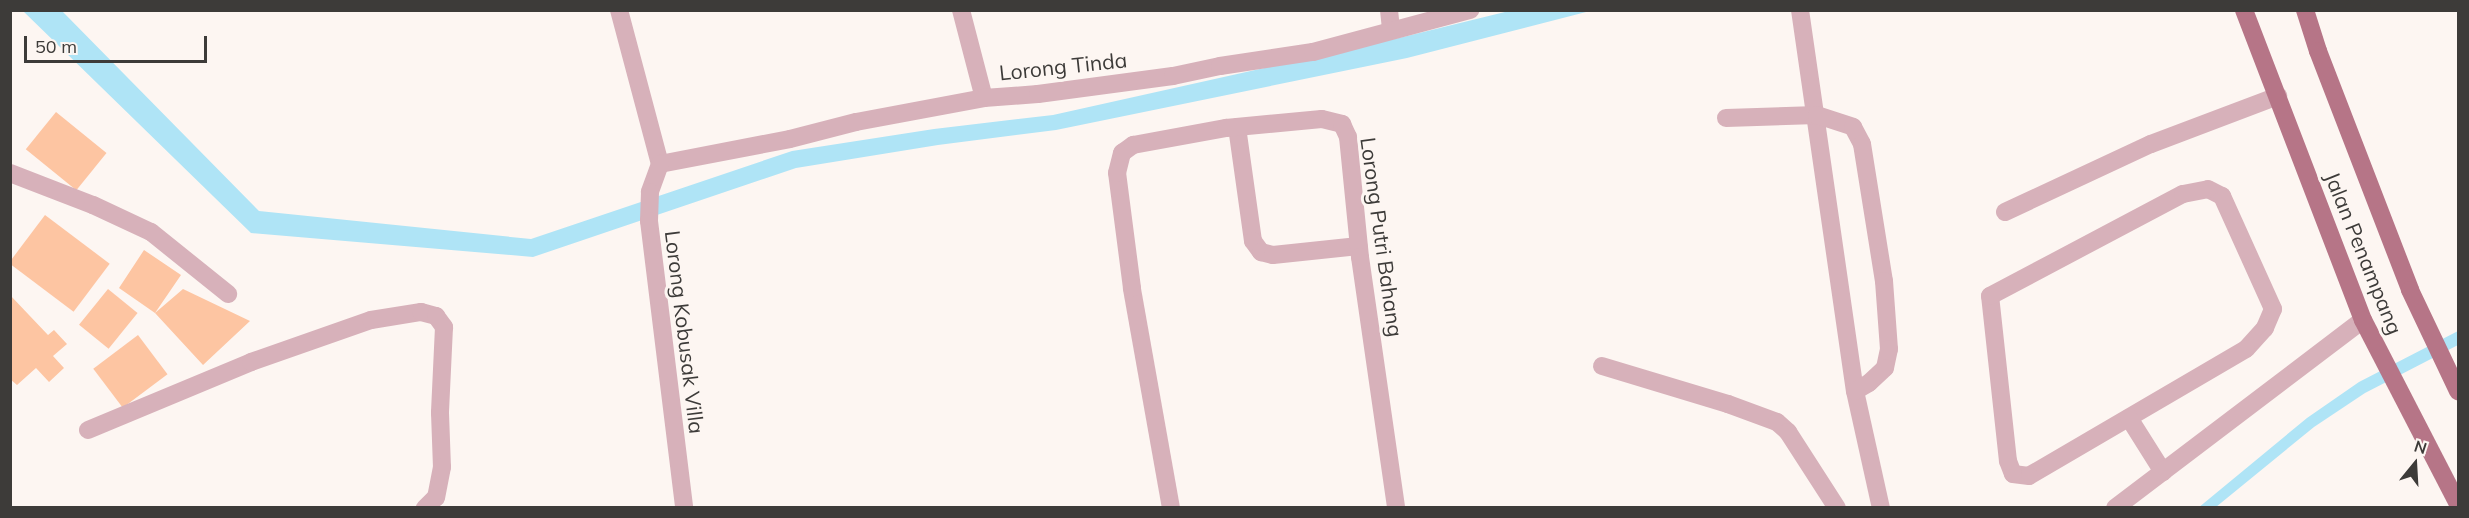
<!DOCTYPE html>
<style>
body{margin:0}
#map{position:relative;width:2469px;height:518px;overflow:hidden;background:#fdf6f2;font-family:Mulish,sans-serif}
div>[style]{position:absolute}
.water>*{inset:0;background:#afe4f6}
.building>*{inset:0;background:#fdc5a2;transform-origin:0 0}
.minor>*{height:18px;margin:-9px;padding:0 9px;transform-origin:9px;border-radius:9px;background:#d7b1ba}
.major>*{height:18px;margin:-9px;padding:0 9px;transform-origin:9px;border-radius:9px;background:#b67587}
span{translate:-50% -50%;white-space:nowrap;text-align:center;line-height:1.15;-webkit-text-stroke:6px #fdf6f2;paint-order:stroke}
.street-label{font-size:21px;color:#3d3b39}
.frame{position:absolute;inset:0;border:12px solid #3d3b39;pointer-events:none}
.north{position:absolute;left:2385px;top:434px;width:60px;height:60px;-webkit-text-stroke:4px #fdf6f2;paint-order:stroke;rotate:18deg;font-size:16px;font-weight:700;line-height:24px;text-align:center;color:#3d3b39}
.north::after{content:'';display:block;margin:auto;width:21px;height:27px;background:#3d3b39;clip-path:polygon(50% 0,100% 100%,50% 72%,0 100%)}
.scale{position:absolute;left:24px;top:36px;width:183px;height:27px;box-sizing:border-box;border:3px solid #3d3b39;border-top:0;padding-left:8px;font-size:18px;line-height:21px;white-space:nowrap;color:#3d3b39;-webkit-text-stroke:4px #fdf6f2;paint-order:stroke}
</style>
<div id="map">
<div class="water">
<div style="clip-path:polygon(23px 11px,62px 11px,259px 211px,531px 239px,792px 151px,934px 129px,1053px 115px,1403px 37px,1509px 11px,1590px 11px,1407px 58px,1056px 130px,938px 145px,796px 168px,533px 257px,251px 233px)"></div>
<div style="clip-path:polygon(2458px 331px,2458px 345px,2365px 393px,2314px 427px,2216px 507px,2198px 508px,2307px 418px,2359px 382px)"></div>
</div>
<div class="building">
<div style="left:56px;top:112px;width:65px;height:48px;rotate:39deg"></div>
<div style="left:45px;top:215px;width:81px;height:60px;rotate:37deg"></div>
<div style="clip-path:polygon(144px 250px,181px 275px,155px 313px,183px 289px,250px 321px,203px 365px,155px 313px,119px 288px)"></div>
<div style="left:108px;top:289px;width:38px;height:46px;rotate:39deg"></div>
<div style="clip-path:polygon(10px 295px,48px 335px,54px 330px,67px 344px,53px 356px,64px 368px,49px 382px,36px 368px,17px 385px,10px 379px)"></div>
<div style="left:138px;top:335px;width:49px;height:56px;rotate:53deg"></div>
</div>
<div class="minor">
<div style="left:619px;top:10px;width:159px;rotate:75.1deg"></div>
<div style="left:961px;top:10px;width:91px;rotate:75.4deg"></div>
<div style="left:1389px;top:10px;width:20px;rotate:84deg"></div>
<div style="left:1800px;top:10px;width:385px;rotate:81.8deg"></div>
<div style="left:1855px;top:391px;width:120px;rotate:77.5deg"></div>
<div style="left:1726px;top:118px;width:91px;rotate:-1.9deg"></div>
<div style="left:1817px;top:115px;width:38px;rotate:18deg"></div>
<div style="left:1853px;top:127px;width:19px;rotate:62deg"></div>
<div style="left:1862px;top:144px;width:139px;rotate:80.9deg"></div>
<div style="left:1884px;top:281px;width:68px;rotate:85.8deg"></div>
<div style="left:1889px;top:349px;width:19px;rotate:102deg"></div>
<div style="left:1885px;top:368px;width:22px;rotate:137deg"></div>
<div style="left:1869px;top:383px;width:16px;rotate:150deg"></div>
<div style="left:1237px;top:127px;width:115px;rotate:82deg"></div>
<div style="left:1253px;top:241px;width:14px;rotate:54deg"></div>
<div style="left:1261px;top:252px;width:12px;rotate:14deg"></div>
<div style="left:1273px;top:255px;width:86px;rotate:-6deg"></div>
<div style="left:660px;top:164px;width:132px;rotate:-10.9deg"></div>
<div style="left:790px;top:139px;width:68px;rotate:-14.4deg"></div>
<div style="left:856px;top:122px;width:130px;rotate:-10.6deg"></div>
<div style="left:984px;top:98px;width:54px;rotate:-4.2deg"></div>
<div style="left:1038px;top:94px;width:136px;rotate:-7.6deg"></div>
<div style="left:1173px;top:76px;width:48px;rotate:-12deg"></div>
<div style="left:1220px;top:66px;width:94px;rotate:-8.6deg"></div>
<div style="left:1313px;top:52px;width:163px;rotate:-15deg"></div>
<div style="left:660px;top:164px;width:30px;rotate:110deg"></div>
<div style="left:650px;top:192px;width:29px;rotate:92deg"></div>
<div style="left:649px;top:221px;width:289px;rotate:83deg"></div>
<div style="left:10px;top:173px;width:89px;rotate:21.1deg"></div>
<div style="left:93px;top:205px;width:64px;rotate:25deg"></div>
<div style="left:151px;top:232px;width:99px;rotate:38.8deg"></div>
<div style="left:2208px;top:189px;width:16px;rotate:27deg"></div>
<div style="left:2222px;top:196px;width:124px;rotate:65.7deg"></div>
<div style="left:2273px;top:309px;width:21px;rotate:113deg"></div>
<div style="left:2265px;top:328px;width:28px;rotate:132deg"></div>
<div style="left:2246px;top:349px;width:251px;rotate:149.7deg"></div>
<div style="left:2029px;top:476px;width:16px;rotate:-173deg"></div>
<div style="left:2013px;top:474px;width:14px;rotate:-111deg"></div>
<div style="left:2008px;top:461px;width:166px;rotate:-96.2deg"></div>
<div style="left:1990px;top:296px;width:218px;rotate:-27.9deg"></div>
<div style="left:2183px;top:194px;width:25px;rotate:-11deg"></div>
<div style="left:2005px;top:212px;width:161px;rotate:-25deg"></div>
<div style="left:2151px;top:144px;width:136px;rotate:-20.7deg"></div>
<div style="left:1602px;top:366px;width:132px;rotate:16.8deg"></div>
<div style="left:1728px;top:404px;width:52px;rotate:20.2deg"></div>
<div style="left:1777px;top:422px;width:15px;rotate:42deg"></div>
<div style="left:1788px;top:432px;width:90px;rotate:57.2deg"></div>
<div style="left:2129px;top:418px;width:64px;rotate:57.8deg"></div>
<div style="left:88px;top:430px;width:177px;rotate:-22.6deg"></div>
<div style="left:251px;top:362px;width:127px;rotate:-19.3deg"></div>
<div style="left:371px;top:320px;width:51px;rotate:-9.1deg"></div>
<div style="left:421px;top:312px;width:16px;rotate:15deg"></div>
<div style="left:436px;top:316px;width:14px;rotate:54deg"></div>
<div style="left:444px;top:327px;width:86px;rotate:92.7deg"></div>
<div style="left:440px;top:413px;width:54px;rotate:87.9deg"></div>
<div style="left:442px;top:467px;width:31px;rotate:101deg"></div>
<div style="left:436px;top:497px;width:16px;rotate:135deg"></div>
<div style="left:1171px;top:508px;width:223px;rotate:-100.1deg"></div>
<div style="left:1132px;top:288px;width:116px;rotate:-97.4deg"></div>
<div style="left:1117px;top:173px;width:21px;rotate:-76deg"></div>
<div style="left:1122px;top:153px;width:14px;rotate:-36deg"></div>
<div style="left:1133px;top:145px;width:95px;rotate:-10.4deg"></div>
<div style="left:1226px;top:128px;width:96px;rotate:-5.4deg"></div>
<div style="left:1322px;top:119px;width:21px;rotate:14deg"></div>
<div style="left:1342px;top:124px;width:14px;rotate:65deg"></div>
<div style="left:1348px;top:137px;width:121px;rotate:84.3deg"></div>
<div style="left:1360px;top:257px;width:254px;rotate:81.8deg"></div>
<div style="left:2115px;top:508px;width:311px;rotate:-37.2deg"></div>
</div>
<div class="major">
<div style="left:2244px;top:10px;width:332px;rotate:69deg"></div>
<div style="left:2363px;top:320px;width:207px;rotate:62.7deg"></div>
<div style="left:2305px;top:10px;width:43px;rotate:72.4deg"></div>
<div style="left:2318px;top:51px;width:256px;rotate:68.9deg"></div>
<div style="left:2410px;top:290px;width:112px;rotate:64.6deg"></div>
</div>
<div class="street-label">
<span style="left:1063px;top:66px;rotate:-6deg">Lorong Tinda</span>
<span style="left:1382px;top:237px;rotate:82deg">Lorong Putri Bahang</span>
<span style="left:2364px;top:253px;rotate:68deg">Jalan Penampang</span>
<span style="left:685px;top:332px;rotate:83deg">Lorong Kobusak Villa</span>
</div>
<div class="frame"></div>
<div class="north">N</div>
<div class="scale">50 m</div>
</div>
